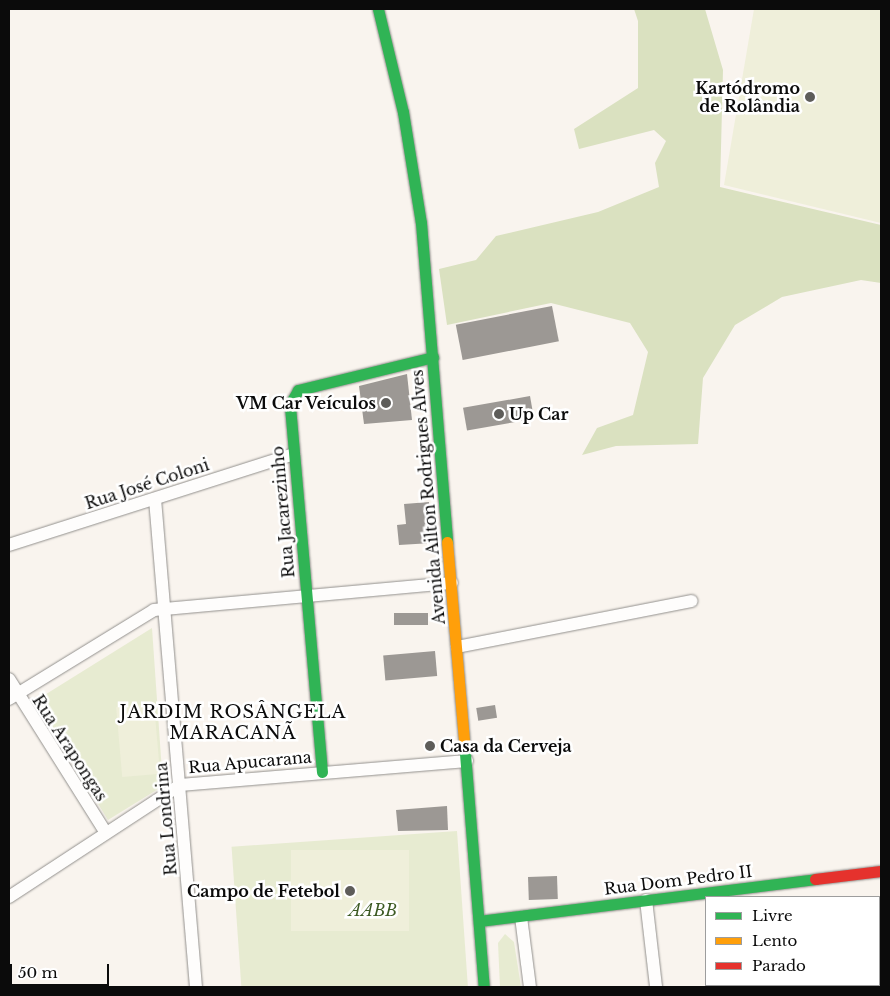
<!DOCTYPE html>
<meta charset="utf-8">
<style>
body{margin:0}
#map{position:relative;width:890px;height:996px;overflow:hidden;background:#f9f4ee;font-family:"Libre Baskerville",serif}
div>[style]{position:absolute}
.green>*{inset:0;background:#e7ebd1;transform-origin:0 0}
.forest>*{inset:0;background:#dae1c0}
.pitch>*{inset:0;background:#efefda;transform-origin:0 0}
.building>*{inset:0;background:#9c9894;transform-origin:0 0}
.roads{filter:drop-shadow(0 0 1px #92908d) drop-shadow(0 0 1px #92908d)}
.street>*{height:12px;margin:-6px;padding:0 6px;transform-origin:6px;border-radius:6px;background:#fefdfc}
.fast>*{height:11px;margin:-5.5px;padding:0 5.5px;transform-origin:5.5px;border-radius:5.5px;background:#30b455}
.slow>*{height:11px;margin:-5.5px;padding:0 5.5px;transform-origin:5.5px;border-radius:5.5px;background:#ff9f0a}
.jam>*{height:11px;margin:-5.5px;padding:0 5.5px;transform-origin:5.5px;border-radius:5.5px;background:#e5322d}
.dots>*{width:14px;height:14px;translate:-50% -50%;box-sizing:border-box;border:2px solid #fff;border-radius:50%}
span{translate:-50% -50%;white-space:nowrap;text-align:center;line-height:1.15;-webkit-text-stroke:5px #fff;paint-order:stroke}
.poi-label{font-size:16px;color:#0b0b0b;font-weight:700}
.right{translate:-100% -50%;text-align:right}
.left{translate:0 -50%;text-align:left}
.street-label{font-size:16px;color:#0b0b0b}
.park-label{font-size:16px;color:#3c5a23;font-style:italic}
.neighbourhood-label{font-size:18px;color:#0b0b0b;letter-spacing:1px}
.frame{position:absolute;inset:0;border:10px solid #0b0b0b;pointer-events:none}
.legend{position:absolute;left:705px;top:896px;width:175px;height:90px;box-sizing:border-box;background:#fff;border:1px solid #9d9d9d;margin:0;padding:6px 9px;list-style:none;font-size:15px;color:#0b0b0b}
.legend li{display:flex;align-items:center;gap:10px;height:25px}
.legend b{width:25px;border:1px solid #9d9d9d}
.scale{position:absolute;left:10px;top:964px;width:99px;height:22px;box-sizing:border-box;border:2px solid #0b0b0b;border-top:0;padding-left:6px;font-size:15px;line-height:18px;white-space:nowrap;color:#0b0b0b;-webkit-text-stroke:4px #fff;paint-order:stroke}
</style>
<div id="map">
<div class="green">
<div style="clip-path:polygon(152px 628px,163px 786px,108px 820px,35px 701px)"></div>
<div style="left:457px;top:831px;width:156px;height:226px;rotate:86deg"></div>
<div style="clip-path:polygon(505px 934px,514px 942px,521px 987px,500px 987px,498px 943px)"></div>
</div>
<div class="forest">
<div style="clip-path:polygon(634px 9px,705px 9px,723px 70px,720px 187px,881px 225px,881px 283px,861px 280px,782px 297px,735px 325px,703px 378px,698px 444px,616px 446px,582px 455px,597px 428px,633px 415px,648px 352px,630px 323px,551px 303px,447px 325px,439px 269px,476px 260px,496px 236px,598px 212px,659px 187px,655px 163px,666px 141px,654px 130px,579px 149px,574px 129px,638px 88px,638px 21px)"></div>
</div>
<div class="pitch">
<div style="clip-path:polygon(754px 9px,881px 9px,881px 223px,724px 185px)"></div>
<div style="left:154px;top:704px;width:70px;height:38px;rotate:85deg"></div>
<div style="left:291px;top:850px;width:118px;height:81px"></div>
</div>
<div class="building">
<div style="left:552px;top:306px;width:36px;height:98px;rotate:79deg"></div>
<div style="clip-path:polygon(407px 374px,412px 420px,364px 424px,359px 386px)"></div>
<div style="left:530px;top:396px;width:23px;height:68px;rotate:80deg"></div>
<div style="clip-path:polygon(429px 502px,432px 543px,399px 545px,397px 525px,406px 524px,404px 504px)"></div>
<div style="left:428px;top:613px;width:12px;height:34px;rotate:90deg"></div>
<div style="left:435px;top:651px;width:25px;height:52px;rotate:85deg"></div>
<div style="left:495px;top:705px;width:13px;height:19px;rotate:81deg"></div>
<div style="clip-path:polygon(447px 806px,448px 830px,398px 831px,396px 810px)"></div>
<div style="left:557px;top:876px;width:23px;height:29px;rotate:88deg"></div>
</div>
<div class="roads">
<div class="street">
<div style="left:155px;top:499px;width:490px;rotate:85.2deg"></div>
<div style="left:9px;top:545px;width:299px;rotate:-17.7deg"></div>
<div style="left:457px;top:647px;width:239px;rotate:-11.1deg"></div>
<div style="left:9px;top:679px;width:182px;rotate:57.8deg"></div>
<div style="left:9px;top:699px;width:170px;rotate:-31.5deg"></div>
<div style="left:154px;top:610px;width:299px;rotate:-5.2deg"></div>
<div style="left:9px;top:897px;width:204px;rotate:-33.2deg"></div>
<div style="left:180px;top:785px;width:288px;rotate:-4.8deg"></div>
<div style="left:646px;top:900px;width:88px;rotate:83.4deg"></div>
<div style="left:521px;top:917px;width:71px;rotate:82.7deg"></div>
<div style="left:879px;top:968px;width:2px"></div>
<div style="left:781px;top:985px;width:2px;rotate:90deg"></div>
</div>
<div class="fast">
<div style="left:378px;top:9px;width:106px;rotate:76.4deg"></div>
<div style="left:403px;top:112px;width:112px;rotate:80.8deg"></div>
<div style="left:421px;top:223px;width:320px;rotate:85.3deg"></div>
<div style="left:464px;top:741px;width:247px;rotate:85.4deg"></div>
<div style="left:322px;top:772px;width:369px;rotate:-95deg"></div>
<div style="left:290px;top:404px;width:16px;rotate:-60deg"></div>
<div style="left:298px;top:390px;width:139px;rotate:-13.7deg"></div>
<div style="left:479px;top:921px;width:339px;rotate:-7.1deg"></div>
</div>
<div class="slow">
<div style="left:447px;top:542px;width:200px;rotate:85.1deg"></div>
</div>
<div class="jam">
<div style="left:815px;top:879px;width:66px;rotate:-6.9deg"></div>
</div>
</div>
<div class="dots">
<div style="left:810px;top:97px;background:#5e5d5a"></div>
<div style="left:386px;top:403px;background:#5e5d5a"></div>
<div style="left:499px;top:414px;background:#5e5d5a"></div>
<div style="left:430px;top:746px;background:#5e5d5a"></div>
<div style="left:350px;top:891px;background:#5e5d5a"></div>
</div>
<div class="poi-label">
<span class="right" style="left:800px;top:97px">Kartódromo<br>de Rolândia</span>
<span class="right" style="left:376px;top:403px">VM Car Veículos</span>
<span class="left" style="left:509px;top:414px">Up Car</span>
<span class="left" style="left:440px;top:746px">Casa da Cerveja</span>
<span class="right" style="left:340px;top:891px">Campo de Fetebol</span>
</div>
<div class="street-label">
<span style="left:147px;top:484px;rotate:-18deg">Rua José Coloni</span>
<span style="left:428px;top:497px;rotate:-95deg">Avenida Ailton Rodrigues Alves</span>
<span style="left:283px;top:512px;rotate:-95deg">Rua Jacarezinho</span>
<span style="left:70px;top:748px;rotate:57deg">Rua Arapongas</span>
<span style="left:250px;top:762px;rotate:-5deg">Rua Apucarana</span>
<span style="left:166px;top:819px;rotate:-95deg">Rua Londrina</span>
<span style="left:678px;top:880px;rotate:-7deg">Rua Dom Pedro II</span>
</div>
<div class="park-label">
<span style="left:373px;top:910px">AABB</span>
</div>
<div class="neighbourhood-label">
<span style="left:233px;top:723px">JARDIM ROSÂNGELA<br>MARACANÃ</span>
</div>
<div class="frame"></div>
<ul class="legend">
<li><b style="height:6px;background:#30b455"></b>Livre</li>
<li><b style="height:6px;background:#ff9f0a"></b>Lento</li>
<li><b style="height:6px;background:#e5322d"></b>Parado</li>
</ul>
<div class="scale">50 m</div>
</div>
